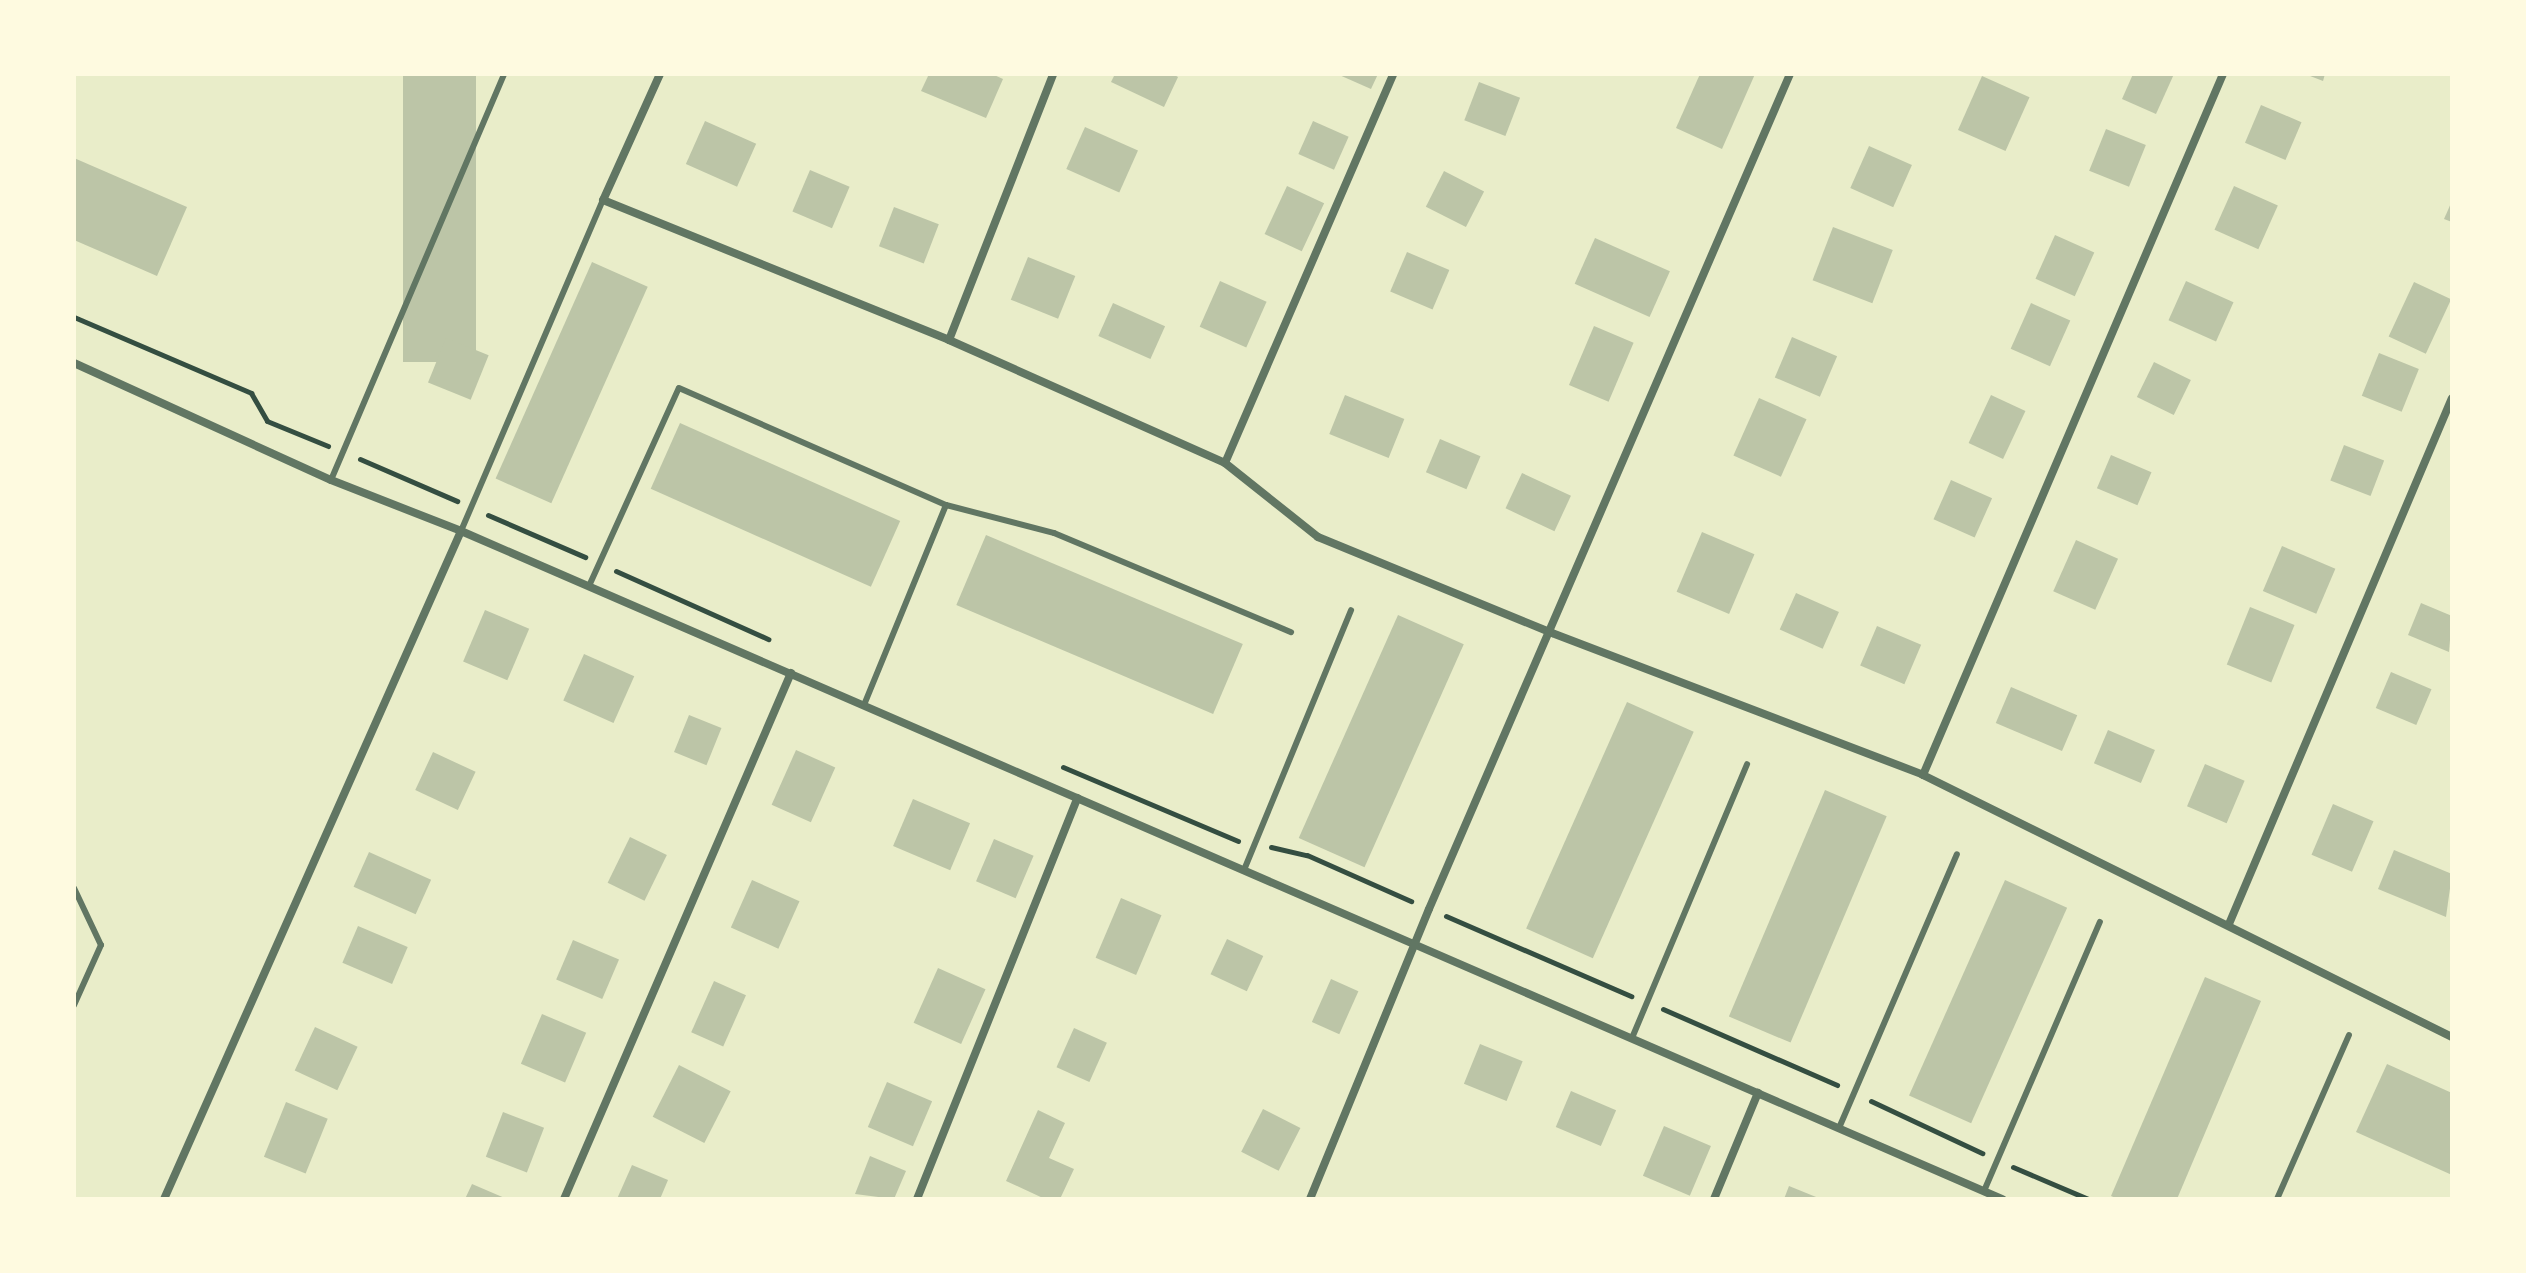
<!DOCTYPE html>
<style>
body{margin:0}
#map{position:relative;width:2526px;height:1273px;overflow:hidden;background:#e9edc9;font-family:Lato,sans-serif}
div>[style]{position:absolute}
.building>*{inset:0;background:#bcc5a7;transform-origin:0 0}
.path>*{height:5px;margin:-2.5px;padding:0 2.5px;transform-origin:2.5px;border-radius:2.5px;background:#344e41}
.service>*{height:6px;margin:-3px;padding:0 3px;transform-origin:3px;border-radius:3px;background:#617663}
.minor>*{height:8px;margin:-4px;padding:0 4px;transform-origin:4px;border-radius:4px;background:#617663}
span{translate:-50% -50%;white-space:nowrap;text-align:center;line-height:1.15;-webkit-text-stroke:8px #fefae0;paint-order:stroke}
.frame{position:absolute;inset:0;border:76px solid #fefae0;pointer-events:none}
</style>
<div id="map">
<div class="building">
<div style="left:403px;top:74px;width:73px;height:288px"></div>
<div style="clip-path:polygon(929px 74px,992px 74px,1003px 79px,986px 118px,921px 91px)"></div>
<div style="clip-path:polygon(1115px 74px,1173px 74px,1178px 77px,1164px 107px,1111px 82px)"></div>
<div style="clip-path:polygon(1337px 74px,1378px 74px,1371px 89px)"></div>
<div style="clip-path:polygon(1700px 74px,1755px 74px,1722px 149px,1676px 128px)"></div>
<div style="clip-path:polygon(2133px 74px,2174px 74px,2156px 114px,2122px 99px)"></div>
<div style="clip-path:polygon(2305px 74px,2325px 74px,2323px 81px)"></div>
<div style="left:1982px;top:76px;width:52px;height:59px;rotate:24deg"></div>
<div style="left:1479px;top:82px;width:44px;height:41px;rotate:21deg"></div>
<div style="left:2261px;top:105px;width:44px;height:41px;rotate:23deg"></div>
<div style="left:705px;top:121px;width:56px;height:47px;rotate:24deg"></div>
<div style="left:1313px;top:121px;width:39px;height:36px;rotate:24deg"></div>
<div style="left:1085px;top:127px;width:58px;height:46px;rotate:24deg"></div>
<div style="left:2106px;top:129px;width:43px;height:45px;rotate:22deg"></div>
<div style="left:1869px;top:146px;width:47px;height:46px;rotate:24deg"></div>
<div style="clip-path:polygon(74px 158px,187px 207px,157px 276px,74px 240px)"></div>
<div style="left:810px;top:170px;width:43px;height:45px;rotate:23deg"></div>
<div style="left:1444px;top:171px;width:45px;height:40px;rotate:27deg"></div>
<div style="left:1287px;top:186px;width:41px;height:53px;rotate:25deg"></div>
<div style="left:2234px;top:186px;width:48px;height:48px;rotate:24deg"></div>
<div style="clip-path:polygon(2452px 201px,2452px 222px,2444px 219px)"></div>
<div style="left:894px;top:207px;width:48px;height:42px;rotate:21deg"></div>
<div style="left:1833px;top:227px;width:64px;height:57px;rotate:21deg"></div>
<div style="left:2055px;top:235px;width:43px;height:48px;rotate:24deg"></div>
<div style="left:1595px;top:238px;width:82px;height:50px;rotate:24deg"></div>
<div style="left:1407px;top:252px;width:46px;height:43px;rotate:23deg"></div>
<div style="left:1028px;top:257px;width:51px;height:46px;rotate:22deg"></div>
<div style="left:592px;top:262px;width:61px;height:237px;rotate:24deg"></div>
<div style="left:1220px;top:281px;width:51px;height:50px;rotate:24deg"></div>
<div style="left:2186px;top:281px;width:52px;height:43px;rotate:24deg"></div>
<div style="left:2414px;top:282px;width:41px;height:60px;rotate:25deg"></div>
<div style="left:1113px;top:303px;width:57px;height:36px;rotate:24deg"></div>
<div style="left:2031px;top:303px;width:43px;height:50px;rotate:24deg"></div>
<div style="left:1594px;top:326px;width:43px;height:64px;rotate:23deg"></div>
<div style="left:1792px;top:337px;width:49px;height:44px;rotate:23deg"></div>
<div style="left:446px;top:338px;width:46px;height:48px;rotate:22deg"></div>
<div style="left:2379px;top:353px;width:43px;height:46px;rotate:22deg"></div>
<div style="left:2154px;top:362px;width:41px;height:39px;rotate:26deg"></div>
<div style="left:1345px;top:395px;width:64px;height:42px;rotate:22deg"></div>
<div style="left:1991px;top:395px;width:38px;height:53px;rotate:25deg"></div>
<div style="left:1759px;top:398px;width:52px;height:63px;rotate:24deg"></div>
<div style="left:680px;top:423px;width:241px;height:72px;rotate:24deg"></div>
<div style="left:1440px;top:439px;width:44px;height:36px;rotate:23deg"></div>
<div style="left:2344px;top:445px;width:43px;height:38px;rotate:21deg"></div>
<div style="left:2111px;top:455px;width:44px;height:36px;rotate:23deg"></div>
<div style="left:1522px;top:473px;width:54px;height:39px;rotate:25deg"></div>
<div style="left:1951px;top:480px;width:45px;height:43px;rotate:24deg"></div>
<div style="left:1702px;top:532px;width:57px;height:65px;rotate:23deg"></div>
<div style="left:986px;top:535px;width:279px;height:76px;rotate:23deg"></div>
<div style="left:2076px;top:540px;width:46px;height:56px;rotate:24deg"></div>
<div style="left:2282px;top:546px;width:58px;height:49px;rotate:23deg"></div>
<div style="left:1796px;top:593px;width:47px;height:40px;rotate:24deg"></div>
<div style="clip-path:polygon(2421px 603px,2452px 616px,2449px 652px,2408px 635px)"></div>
<div style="left:2250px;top:607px;width:48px;height:62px;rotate:22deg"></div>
<div style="left:485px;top:610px;width:48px;height:56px;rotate:23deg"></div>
<div style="left:1398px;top:615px;width:72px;height:244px;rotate:24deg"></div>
<div style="left:1877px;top:626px;width:48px;height:43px;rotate:23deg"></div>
<div style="left:584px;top:654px;width:55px;height:51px;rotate:24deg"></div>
<div style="left:2391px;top:672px;width:44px;height:39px;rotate:23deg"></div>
<div style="left:2011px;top:687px;width:72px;height:39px;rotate:23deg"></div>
<div style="left:1627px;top:702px;width:73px;height:248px;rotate:24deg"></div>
<div style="left:689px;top:715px;width:35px;height:40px;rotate:22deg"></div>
<div style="left:2108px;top:730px;width:51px;height:36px;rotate:23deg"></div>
<div style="left:796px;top:750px;width:43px;height:60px;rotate:24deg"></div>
<div style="left:433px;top:752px;width:47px;height:42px;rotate:25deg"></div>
<div style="left:2205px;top:764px;width:43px;height:46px;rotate:23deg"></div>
<div style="left:1825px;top:790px;width:67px;height:246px;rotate:23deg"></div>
<div style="left:913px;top:799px;width:62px;height:51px;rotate:23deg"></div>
<div style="left:2333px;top:804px;width:44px;height:55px;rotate:23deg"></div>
<div style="left:630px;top:837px;width:41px;height:51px;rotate:26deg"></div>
<div style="left:994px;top:839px;width:43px;height:46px;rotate:23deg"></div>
<div style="clip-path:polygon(2394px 850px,2452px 874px,2446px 917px,2378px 889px)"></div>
<div style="left:369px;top:852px;width:68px;height:38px;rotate:24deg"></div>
<div style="left:752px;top:880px;width:52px;height:52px;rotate:24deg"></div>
<div style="left:2005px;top:880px;width:68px;height:236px;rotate:24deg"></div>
<div style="left:1121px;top:898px;width:44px;height:65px;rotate:23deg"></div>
<div style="left:358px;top:926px;width:54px;height:40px;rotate:23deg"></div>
<div style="left:1227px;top:939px;width:40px;height:39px;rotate:25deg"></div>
<div style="left:573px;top:940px;width:50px;height:43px;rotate:23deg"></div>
<div style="left:938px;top:968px;width:52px;height:60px;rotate:24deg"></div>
<div style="clip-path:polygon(2205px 977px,2261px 1001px,2177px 1199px,2118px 1199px,2111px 1196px)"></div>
<div style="left:1331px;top:979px;width:30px;height:47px;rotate:24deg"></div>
<div style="left:714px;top:981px;width:35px;height:56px;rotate:24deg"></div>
<div style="left:542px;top:1014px;width:48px;height:54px;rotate:23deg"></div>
<div style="left:315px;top:1027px;width:47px;height:48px;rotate:25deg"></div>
<div style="left:1074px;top:1028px;width:36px;height:43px;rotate:24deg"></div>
<div style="left:1480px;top:1044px;width:46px;height:43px;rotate:22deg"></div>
<div style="clip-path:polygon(2387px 1064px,2452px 1093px,2452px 1175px,2356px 1132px)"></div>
<div style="left:679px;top:1065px;width:58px;height:58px;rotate:27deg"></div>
<div style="left:887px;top:1082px;width:49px;height:49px;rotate:23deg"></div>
<div style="left:1571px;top:1091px;width:49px;height:39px;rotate:23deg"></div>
<div style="left:286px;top:1102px;width:45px;height:59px;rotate:22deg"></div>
<div style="left:1263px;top:1109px;width:42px;height:48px;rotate:27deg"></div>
<div style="clip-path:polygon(1038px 1110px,1065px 1123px,1049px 1158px,1074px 1169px,1060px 1199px,1045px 1199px,1006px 1181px)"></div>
<div style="left:503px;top:1112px;width:44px;height:48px;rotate:21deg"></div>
<div style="left:1664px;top:1126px;width:51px;height:54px;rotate:23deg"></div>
<div style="clip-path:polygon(870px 1156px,906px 1171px,894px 1199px,855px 1194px)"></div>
<div style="clip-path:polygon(632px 1165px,668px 1180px,660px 1199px,617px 1199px)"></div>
<div style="clip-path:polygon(472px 1184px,507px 1199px,465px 1199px)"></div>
<div style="clip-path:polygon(1789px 1186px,1821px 1199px,1784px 1199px)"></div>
</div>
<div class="path">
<div style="left:74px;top:317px;width:193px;rotate:23.2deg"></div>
<div style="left:251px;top:393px;width:32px;rotate:60deg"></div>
<div style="left:267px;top:421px;width:66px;rotate:22.3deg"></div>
<div style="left:360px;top:459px;width:106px;rotate:23.4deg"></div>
<div style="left:488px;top:515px;width:106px;rotate:23.4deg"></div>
<div style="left:616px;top:571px;width:167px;rotate:24.1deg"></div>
<div style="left:1063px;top:767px;width:190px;rotate:22.9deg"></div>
<div style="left:1271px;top:847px;width:37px;rotate:13deg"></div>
<div style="left:1307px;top:855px;width:114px;rotate:23.9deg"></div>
<div style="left:1446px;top:916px;width:202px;rotate:23.4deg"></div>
<div style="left:1663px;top:1009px;width:190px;rotate:23.6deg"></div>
<div style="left:1871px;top:1101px;width:123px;rotate:25.1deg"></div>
<div style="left:2013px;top:1167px;width:82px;rotate:23.1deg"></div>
</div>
<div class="service">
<div style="left:331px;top:480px;width:441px;rotate:-66.9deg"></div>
<div style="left:946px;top:505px;width:112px;rotate:14.5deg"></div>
<div style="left:1054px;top:533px;width:257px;rotate:22.7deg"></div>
<div style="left:461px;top:531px;width:360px;rotate:-66.8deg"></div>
<div style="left:589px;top:586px;width:217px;rotate:-65.6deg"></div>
<div style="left:679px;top:388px;width:292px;rotate:23.7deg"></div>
<div style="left:946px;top:505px;width:216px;rotate:112.3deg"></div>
<div style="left:1244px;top:870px;width:281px;rotate:-67.6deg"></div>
<div style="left:74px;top:888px;width:63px;rotate:64.7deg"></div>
<div style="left:101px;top:945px;width:66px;rotate:114.2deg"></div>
<div style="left:1632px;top:1038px;width:297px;rotate:-67.2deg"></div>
<div style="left:1839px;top:1128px;width:298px;rotate:-66.7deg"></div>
<div style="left:1984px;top:1191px;width:293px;rotate:-66.7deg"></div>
<div style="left:2277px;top:1199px;width:179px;rotate:-66.3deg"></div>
</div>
<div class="minor">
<div style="left:660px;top:74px;width:138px;rotate:114.3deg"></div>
<div style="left:603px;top:200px;width:373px;rotate:22deg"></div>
<div style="left:949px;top:340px;width:302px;rotate:24deg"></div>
<div style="left:1225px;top:463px;width:119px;rotate:38.5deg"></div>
<div style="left:1318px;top:537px;width:253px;rotate:22.3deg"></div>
<div style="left:1552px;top:633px;width:397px;rotate:20.9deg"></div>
<div style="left:1923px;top:775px;width:590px;rotate:26.35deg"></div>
<div style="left:949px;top:340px;width:286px;rotate:-68.6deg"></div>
<div style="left:74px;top:363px;width:282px;rotate:24.5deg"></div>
<div style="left:331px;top:480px;width:140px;rotate:21.4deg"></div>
<div style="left:461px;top:531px;width:1680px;rotate:23.44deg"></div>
<div style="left:1225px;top:463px;width:424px;rotate:-66.6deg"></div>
<div style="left:1923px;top:775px;width:762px;rotate:-66.83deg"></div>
<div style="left:2229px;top:924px;width:571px;rotate:-67.03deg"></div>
<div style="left:164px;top:1199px;width:731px;rotate:-66.03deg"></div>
<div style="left:564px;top:1199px;width:573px;rotate:-66.66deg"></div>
<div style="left:917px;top:1199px;width:432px;rotate:-68.2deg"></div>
<div style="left:1310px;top:1199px;width:313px;rotate:-67.7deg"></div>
<div style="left:1429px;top:909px;width:910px;rotate:-66.62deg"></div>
<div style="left:1714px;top:1199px;width:115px;rotate:-67.5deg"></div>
</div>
<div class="frame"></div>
</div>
